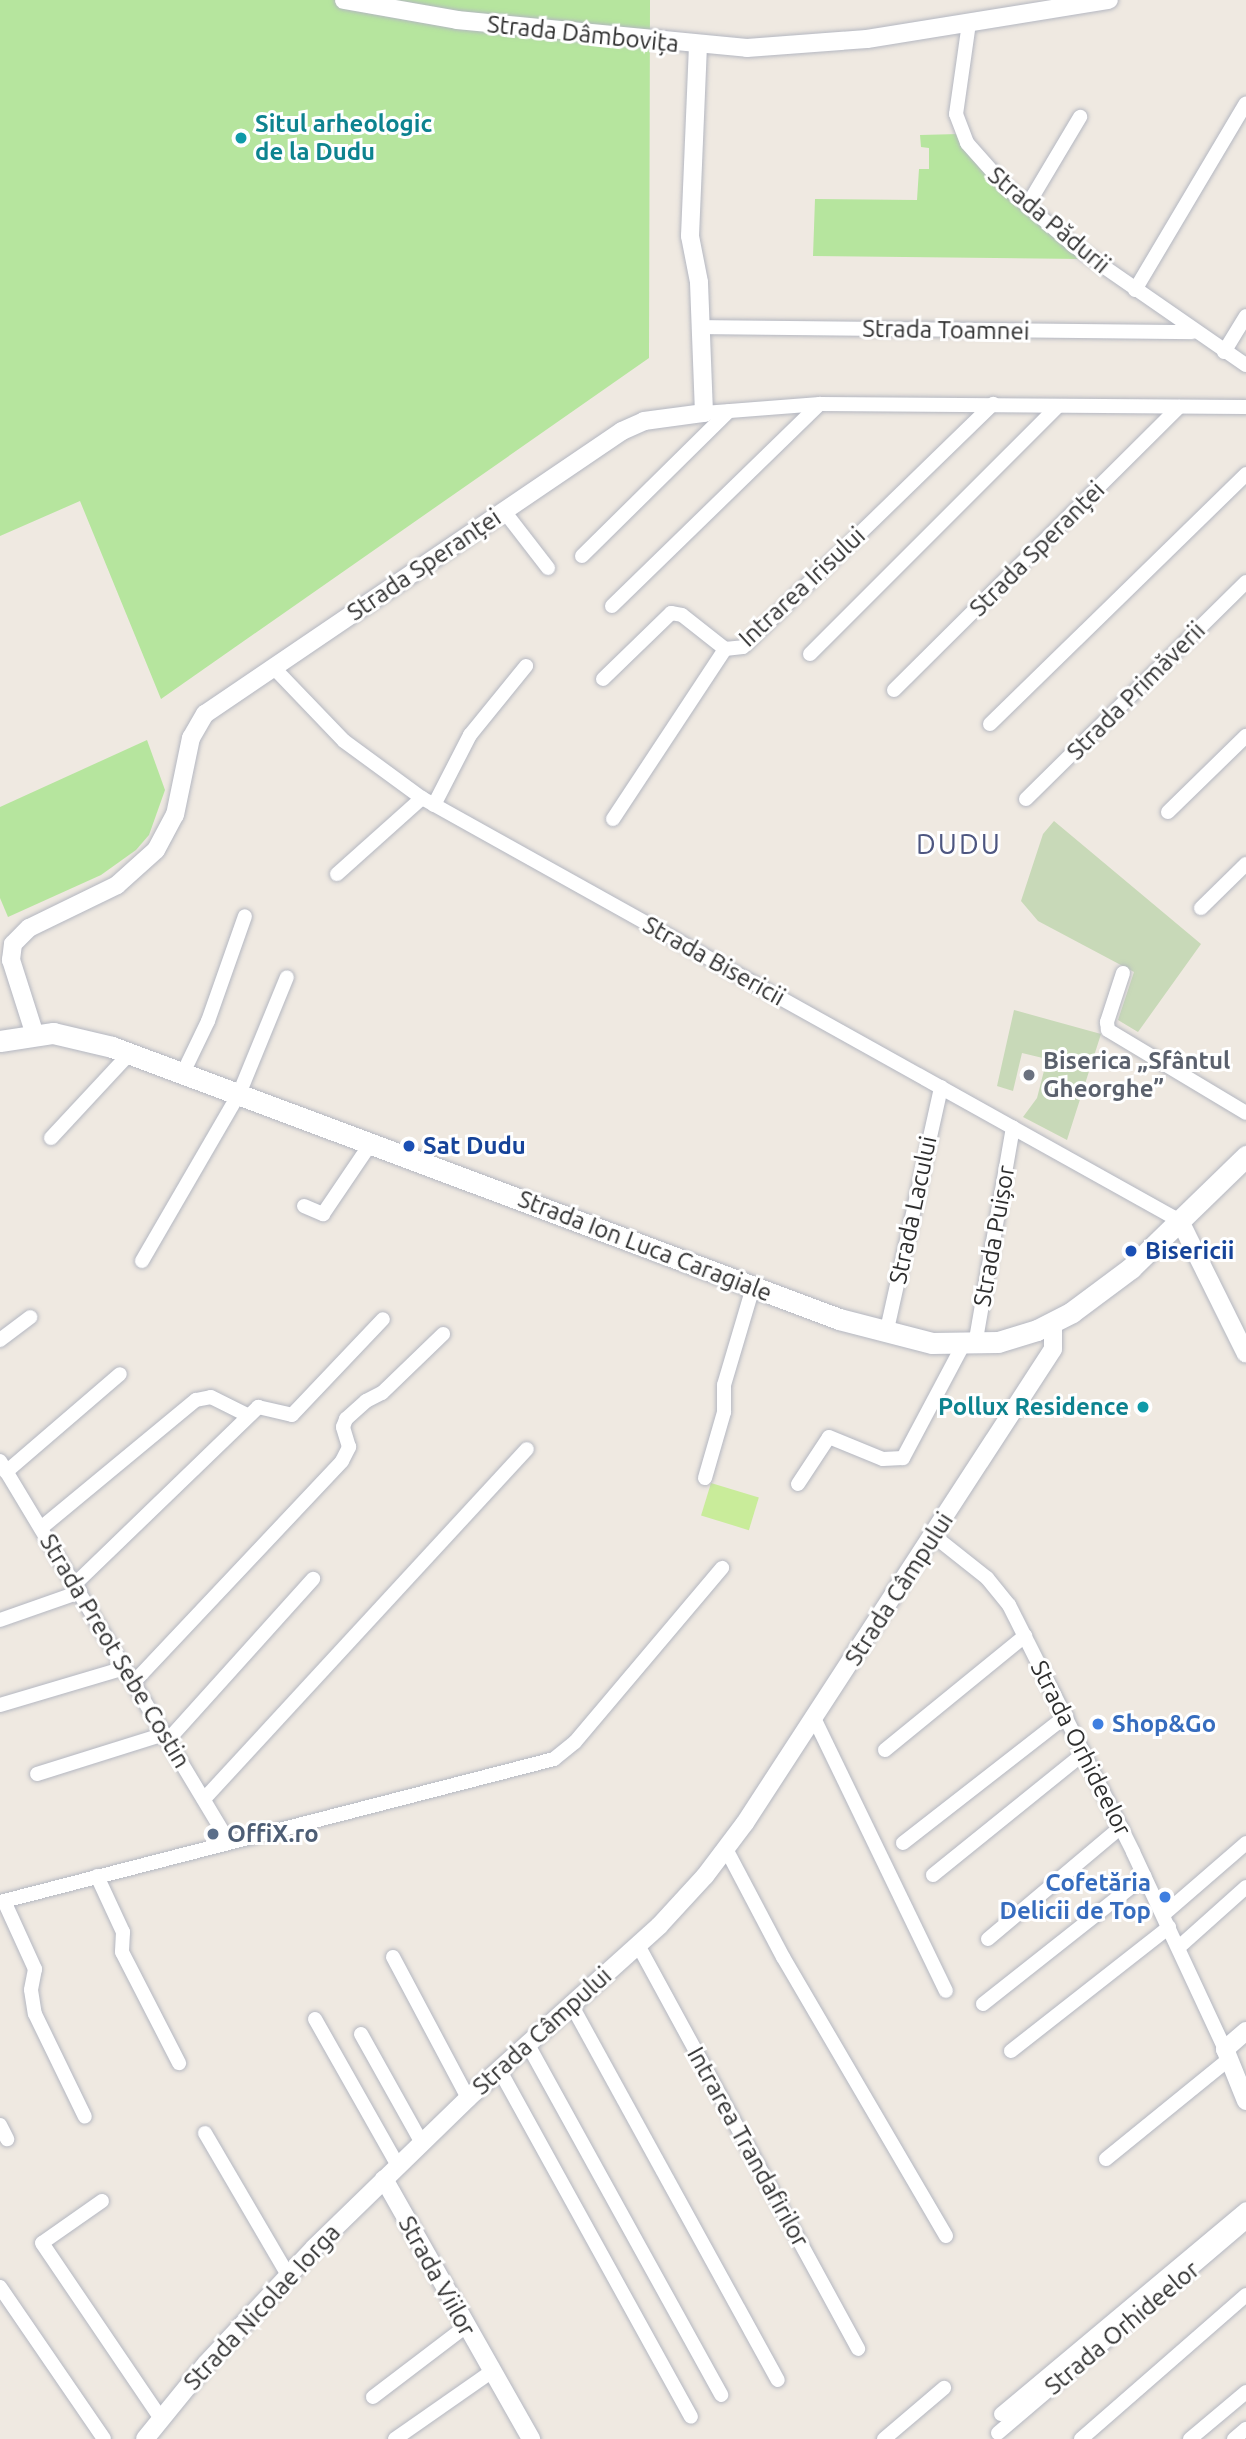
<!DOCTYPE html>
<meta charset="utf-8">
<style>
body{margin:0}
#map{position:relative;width:1246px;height:2439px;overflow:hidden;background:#efe9e1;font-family:Ubuntu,sans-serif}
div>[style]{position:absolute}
.green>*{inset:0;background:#b6e59e}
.cemetery>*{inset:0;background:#c8d9b8}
.pitch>*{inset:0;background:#c9ec9a;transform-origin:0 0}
.roads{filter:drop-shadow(0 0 2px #b4b7c1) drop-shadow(0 0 2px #b4b7c1)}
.minor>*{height:14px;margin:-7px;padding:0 7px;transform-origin:7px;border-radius:7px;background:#fff}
.tertiary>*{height:18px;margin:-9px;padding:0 9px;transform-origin:9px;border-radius:9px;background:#fff}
.secondary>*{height:21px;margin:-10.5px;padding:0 10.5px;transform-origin:10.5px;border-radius:10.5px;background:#fff}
.dots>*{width:19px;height:19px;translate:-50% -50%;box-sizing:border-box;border:4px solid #fff;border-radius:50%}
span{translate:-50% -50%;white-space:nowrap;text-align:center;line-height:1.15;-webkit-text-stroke:6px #fff;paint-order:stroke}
.street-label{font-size:24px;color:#2e2e2e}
.culture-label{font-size:24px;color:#0d838f;font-weight:700}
.left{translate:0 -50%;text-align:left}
.right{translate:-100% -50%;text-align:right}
.worship-label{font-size:24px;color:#5b616d;font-weight:700}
.transit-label{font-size:24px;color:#164399;font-weight:700}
.shop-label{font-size:24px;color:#366cbe;font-weight:700}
.service-label{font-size:24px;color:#4e5e75;font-weight:700}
.quarter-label{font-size:28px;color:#4d5680;letter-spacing:2px}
</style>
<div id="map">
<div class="green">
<div style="clip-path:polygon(0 0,650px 0,649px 358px,161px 699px,80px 501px,0 536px)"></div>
<div style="clip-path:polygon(959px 134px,1083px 259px,813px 256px,815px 199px,917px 200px,919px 169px,929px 169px,929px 148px,921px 147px,920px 135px)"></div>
<div style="clip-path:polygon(147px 740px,165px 790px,149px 835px,136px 850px,101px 875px,8px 917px,0 898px,0 807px)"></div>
</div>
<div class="cemetery">
<div style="clip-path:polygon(1054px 821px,1201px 944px,1138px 1032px,1118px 1020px,1134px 972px,1038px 921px,1021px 901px,1043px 834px)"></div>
<div style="clip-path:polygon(1014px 1010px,1101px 1034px,1067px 1140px,1023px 1117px,1037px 1098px,1047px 1059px,1022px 1053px,1013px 1091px,997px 1086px)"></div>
</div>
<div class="pitch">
<div style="left:711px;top:1483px;width:50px;height:34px;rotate:17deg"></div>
</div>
<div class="roads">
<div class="minor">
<div style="left:969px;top:23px;width:92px;rotate:98.1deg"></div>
<div style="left:956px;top:114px;width:31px;rotate:69deg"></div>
<div style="left:967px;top:143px;width:59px;rotate:48.4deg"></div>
<div style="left:1006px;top:187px;width:90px;rotate:40.9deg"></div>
<div style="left:1074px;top:246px;width:209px;rotate:34.7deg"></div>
<div style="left:1027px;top:206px;width:104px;rotate:-59.2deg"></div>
<div style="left:1135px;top:290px;width:217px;rotate:-59.3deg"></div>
<div style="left:700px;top:327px;width:492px;rotate:0.6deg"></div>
<div style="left:1224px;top:352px;width:42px;rotate:-58.6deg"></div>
<div style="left:704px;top:413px;width:116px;rotate:-4.4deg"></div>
<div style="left:820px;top:404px;width:426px;rotate:0.4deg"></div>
<div style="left:504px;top:511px;width:72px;rotate:52.3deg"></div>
<div style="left:582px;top:556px;width:206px;rotate:-44.6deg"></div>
<div style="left:612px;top:606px;width:290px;rotate:-44.2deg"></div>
<div style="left:810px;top:654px;width:349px;rotate:-45deg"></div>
<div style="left:274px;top:668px;width:101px;rotate:46.2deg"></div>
<div style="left:344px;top:741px;width:97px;rotate:36.2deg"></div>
<div style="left:422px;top:798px;width:868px;rotate:29.16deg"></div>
<div style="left:603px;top:679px;width:95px;rotate:-44.1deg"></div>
<div style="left:671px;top:613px;width:11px;rotate:10deg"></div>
<div style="left:682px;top:615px;width:55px;rotate:38.3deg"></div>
<div style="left:725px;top:649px;width:18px;rotate:-6deg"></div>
<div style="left:743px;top:647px;width:349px;rotate:-44.2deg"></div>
<div style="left:894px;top:690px;width:402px;rotate:-44.8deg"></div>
<div style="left:990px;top:724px;width:358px;rotate:-44.3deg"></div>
<div style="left:1026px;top:799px;width:309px;rotate:-44.6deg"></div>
<div style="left:434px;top:805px;width:79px;rotate:-62.8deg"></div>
<div style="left:470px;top:735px;width:89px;rotate:-50.9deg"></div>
<div style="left:1168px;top:812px;width:109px;rotate:-44.3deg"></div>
<div style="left:613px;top:819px;width:204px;rotate:-56.6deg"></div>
<div style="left:337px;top:874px;width:114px;rotate:-41.8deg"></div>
<div style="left:1201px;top:908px;width:63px;rotate:-44.4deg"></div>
<div style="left:1123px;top:973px;width:52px;rotate:108.1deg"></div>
<div style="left:1107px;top:1022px;width:8px;rotate:83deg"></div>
<div style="left:1108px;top:1030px;width:161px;rotate:31deg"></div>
<div style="left:183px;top:1073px;width:58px;rotate:-64.3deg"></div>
<div style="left:208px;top:1021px;width:111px;rotate:-70.6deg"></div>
<div style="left:51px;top:1138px;width:116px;rotate:-47.1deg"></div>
<div style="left:304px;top:1206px;width:21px;rotate:23deg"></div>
<div style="left:323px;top:1214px;width:86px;rotate:-55.9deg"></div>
<div style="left:142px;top:1261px;width:193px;rotate:-59.9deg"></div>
<div style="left:239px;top:1094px;width:126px;rotate:-67.7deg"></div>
<div style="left:886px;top:1334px;width:253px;rotate:-77.4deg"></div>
<div style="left:0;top:1340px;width:38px;rotate:-37deg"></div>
<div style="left:975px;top:1345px;width:221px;rotate:-80.1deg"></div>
<div style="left:0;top:1461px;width:443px;rotate:59deg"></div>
<div style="left:6px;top:1472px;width:150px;rotate:-40.7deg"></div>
<div style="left:705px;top:1478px;width:69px;rotate:-73.9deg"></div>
<div style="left:724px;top:1412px;width:27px;rotate:-90deg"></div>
<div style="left:724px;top:1385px;width:102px;rotate:-73.5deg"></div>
<div style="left:798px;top:1484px;width:56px;rotate:-56.6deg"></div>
<div style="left:829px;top:1437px;width:58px;rotate:22.2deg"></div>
<div style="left:883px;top:1459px;width:20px;rotate:-3deg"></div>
<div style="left:903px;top:1458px;width:128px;rotate:-62deg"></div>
<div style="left:41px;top:1528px;width:201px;rotate:-39.6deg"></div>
<div style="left:196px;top:1400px;width:15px;rotate:-11deg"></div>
<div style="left:211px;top:1397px;width:42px;rotate:26.6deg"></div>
<div style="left:934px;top:1536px;width:68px;rotate:38.4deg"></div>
<div style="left:987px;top:1578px;width:35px;rotate:51deg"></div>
<div style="left:1009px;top:1605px;width:276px;rotate:63.3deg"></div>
<div style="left:1133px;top:1852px;width:217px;rotate:65deg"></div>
<div style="left:75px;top:1584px;width:255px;rotate:-44deg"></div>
<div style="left:258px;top:1407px;width:35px;rotate:13deg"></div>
<div style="left:292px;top:1415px;width:132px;rotate:-46.5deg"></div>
<div style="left:0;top:1620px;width:85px;rotate:-19.3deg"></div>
<div style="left:134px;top:1682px;width:303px;rotate:-46.7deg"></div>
<div style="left:342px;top:1461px;width:16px;rotate:-63deg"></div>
<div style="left:349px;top:1447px;width:21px;rotate:-107deg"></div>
<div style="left:343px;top:1427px;width:9px;rotate:-69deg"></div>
<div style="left:346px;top:1419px;width:27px;rotate:-42deg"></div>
<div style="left:366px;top:1401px;width:18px;rotate:-27deg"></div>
<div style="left:382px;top:1393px;width:85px;rotate:-44deg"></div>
<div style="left:0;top:1705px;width:130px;rotate:-16.5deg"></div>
<div style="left:814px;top:1718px;width:303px;rotate:64.2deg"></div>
<div style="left:168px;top:1740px;width:217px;rotate:-48deg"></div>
<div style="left:885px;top:1750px;width:181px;rotate:-39.2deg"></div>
<div style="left:37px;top:1774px;width:134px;rotate:-17.4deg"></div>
<div style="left:204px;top:1799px;width:476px;rotate:-47.3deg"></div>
<div style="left:903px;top:1843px;width:207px;rotate:-37.9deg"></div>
<div style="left:726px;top:1849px;width:122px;rotate:62.2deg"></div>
<div style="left:783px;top:1957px;width:323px;rotate:59.7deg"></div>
<div style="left:933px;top:1875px;width:194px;rotate:-38.9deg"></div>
<div style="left:97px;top:1876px;width:62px;rotate:65.1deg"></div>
<div style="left:123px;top:1932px;width:20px;rotate:93deg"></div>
<div style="left:122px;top:1952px;width:125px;rotate:62.8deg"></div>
<div style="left:4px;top:1901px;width:75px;rotate:65.5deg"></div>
<div style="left:35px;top:1969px;width:21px;rotate:101deg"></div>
<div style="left:31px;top:1990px;width:24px;rotate:81deg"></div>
<div style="left:35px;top:2014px;width:114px;rotate:64.1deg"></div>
<div style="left:0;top:1902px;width:572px;rotate:-14.47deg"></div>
<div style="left:554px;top:1759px;width:27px;rotate:-39deg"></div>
<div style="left:575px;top:1742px;width:228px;rotate:-49.8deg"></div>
<div style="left:1163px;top:1915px;width:110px;rotate:-40.9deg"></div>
<div style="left:988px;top:1939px;width:174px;rotate:-40.1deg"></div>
<div style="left:638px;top:1945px;width:460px;rotate:61.4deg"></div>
<div style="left:1179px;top:1947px;width:90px;rotate:-41.8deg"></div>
<div style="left:393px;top:1957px;width:160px;rotate:62deg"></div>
<div style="left:571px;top:2004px;width:429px;rotate:61.2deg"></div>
<div style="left:983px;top:2004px;width:206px;rotate:-38.3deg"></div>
<div style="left:315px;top:2019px;width:169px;rotate:60.5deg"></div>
<div style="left:361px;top:2034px;width:125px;rotate:60.8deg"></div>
<div style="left:527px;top:2043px;width:402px;rotate:61.1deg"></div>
<div style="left:1011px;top:2051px;width:201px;rotate:-38.1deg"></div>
<div style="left:499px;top:2069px;width:397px;rotate:61.1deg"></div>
<div style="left:0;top:2125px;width:16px;rotate:63deg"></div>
<div style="left:205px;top:2133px;width:164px;rotate:59.7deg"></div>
<div style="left:1106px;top:2159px;width:159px;rotate:-39.1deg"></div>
<div style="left:102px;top:2201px;width:73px;rotate:145deg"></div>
<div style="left:42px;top:2243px;width:212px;rotate:55.9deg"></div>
<div style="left:0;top:2287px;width:184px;rotate:55.6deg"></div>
<div style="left:373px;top:2397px;width:116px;rotate:-37.3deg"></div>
<div style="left:1001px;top:2414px;width:319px;rotate:-39.9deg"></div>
<div style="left:998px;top:2433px;width:326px;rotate:-40.4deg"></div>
<div style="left:395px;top:2439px;width:117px;rotate:-34.9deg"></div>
<div style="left:884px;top:2439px;width:79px;rotate:-40.4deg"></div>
<div style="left:1081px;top:2439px;width:219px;rotate:-41.1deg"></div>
<div style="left:1190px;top:2439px;width:73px;rotate:-40deg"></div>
<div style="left:1234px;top:2439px;width:16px;rotate:-40deg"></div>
</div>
<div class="tertiary">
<div style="left:344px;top:0;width:115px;rotate:10deg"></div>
<div style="left:457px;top:20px;width:291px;rotate:5.5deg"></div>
<div style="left:747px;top:48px;width:120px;rotate:-4.3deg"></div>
<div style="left:867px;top:39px;width:245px;rotate:-9.2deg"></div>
<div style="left:34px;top:1032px;width:76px;rotate:-107.7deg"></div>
<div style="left:11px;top:960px;width:16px;rotate:-83deg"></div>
<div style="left:13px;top:944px;width:23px;rotate:-45deg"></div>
<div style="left:29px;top:928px;width:98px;rotate:-26deg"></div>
<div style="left:117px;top:885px;width:52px;rotate:-41.9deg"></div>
<div style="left:156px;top:850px;width:40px;rotate:-62deg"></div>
<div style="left:175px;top:815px;width:79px;rotate:-78.3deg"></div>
<div style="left:191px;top:738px;width:28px;rotate:-60deg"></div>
<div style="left:205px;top:714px;width:504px;rotate:-34.16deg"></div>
<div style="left:622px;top:431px;width:24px;rotate:-24deg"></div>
<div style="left:644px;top:421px;width:61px;rotate:-7.6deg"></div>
<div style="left:704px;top:413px;width:131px;rotate:-92.2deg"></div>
<div style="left:699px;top:282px;width:47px;rotate:-101.1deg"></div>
<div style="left:690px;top:236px;width:189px;rotate:-87.6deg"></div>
<div style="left:1180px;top:1221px;width:148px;rotate:63.6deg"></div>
<div style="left:1246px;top:2031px;width:28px;rotate:139deg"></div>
<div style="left:1225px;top:2049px;width:56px;rotate:68deg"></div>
<div style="left:384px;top:2179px;width:299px;rotate:60.5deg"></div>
<div style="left:145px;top:2439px;width:97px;rotate:-50.9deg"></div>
<div style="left:206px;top:2364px;width:158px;rotate:-47deg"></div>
<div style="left:314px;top:2248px;width:215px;rotate:-44.2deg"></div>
<div style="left:468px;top:2098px;width:257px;rotate:-42deg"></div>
<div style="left:659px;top:1926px;width:68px;rotate:-47.4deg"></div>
<div style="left:705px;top:1876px;width:66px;rotate:-53deg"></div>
<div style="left:745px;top:1823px;width:565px;rotate:-56.98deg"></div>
<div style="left:1053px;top:1349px;width:26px;rotate:-90deg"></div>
</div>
<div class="secondary">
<div style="left:0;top:1041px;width:54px;rotate:-8.6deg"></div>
<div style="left:53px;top:1033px;width:61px;rotate:13.3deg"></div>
<div style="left:112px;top:1047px;width:776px;rotate:20.51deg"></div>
<div style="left:839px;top:1319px;width:96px;rotate:14.5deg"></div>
<div style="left:932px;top:1343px;width:66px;rotate:-0.9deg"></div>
<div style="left:998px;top:1342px;width:41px;rotate:-17.1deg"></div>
<div style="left:1037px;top:1330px;width:39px;rotate:-27deg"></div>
<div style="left:1072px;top:1312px;width:74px;rotate:-36.7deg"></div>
<div style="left:1131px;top:1268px;width:161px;rotate:-44.2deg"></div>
</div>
</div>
<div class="dots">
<div style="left:241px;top:138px;background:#0f9aa8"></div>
<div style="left:1029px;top:1075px;background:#6b7280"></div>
<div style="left:409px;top:1146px;background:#1a4fb4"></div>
<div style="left:1131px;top:1251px;background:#1a4fb4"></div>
<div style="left:1143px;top:1407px;background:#0f9aa8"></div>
<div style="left:1098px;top:1724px;background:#3f7fe0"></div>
<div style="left:213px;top:1834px;background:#5c6f8a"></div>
<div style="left:1165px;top:1897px;background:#3f7fe0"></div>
</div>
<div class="street-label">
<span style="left:583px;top:34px;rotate:6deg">Strada Dâmbovița</span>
<span style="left:1049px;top:220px;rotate:40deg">Strada Pădurii</span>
<span style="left:946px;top:330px;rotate:1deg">Strada Toamnei</span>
<span style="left:1037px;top:549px;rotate:-45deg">Strada Speranței</span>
<span style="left:424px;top:565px;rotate:-34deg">Strada Speranței</span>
<span style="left:802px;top:587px;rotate:-43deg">Intrarea Irisului</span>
<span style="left:1136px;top:691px;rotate:-45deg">Strada Primăverii</span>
<span style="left:714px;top:961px;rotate:29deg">Strada Bisericii</span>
<span style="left:913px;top:1210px;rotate:-78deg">Strada Lacului</span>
<span style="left:994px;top:1236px;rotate:-80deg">Strada Puișor</span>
<span style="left:645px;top:1246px;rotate:21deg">Strada Ion Luca Caragiale</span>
<span style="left:899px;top:1589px;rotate:-57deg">Strada Câmpului</span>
<span style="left:115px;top:1651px;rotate:59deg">Strada Preot Sebe Costin</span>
<span style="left:1081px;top:1748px;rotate:63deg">Strada Orhideelor</span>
<span style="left:542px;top:2031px;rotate:-42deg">Strada Câmpului</span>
<span style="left:748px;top:2147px;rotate:61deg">Intrarea Trandafirilor</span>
<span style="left:437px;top:2276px;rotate:61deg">Strada Viilor</span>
<span style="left:262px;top:2307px;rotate:-47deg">Strada Nicolae Iorga</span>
<span style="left:1122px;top:2328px;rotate:-40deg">Strada Orhideelor</span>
</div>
<div class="culture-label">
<span class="left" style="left:255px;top:138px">Situl arheologic<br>de la Dudu</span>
<span class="right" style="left:1129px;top:1407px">Pollux Residence</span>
</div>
<div class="worship-label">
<span class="left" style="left:1043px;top:1075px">Biserica „Sfântul<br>Gheorghe”</span>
</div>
<div class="transit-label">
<span class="left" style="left:423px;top:1146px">Sat Dudu</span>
<span class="left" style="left:1145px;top:1251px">Bisericii</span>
</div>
<div class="shop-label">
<span class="left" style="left:1112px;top:1724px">Shop&amp;Go</span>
<span class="right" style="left:1151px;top:1897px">Cofetăria<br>Delicii de Top</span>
</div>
<div class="service-label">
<span class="left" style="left:227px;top:1834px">OffiX.ro</span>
</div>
<div class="quarter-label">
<span style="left:959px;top:844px">DUDU</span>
</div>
</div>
